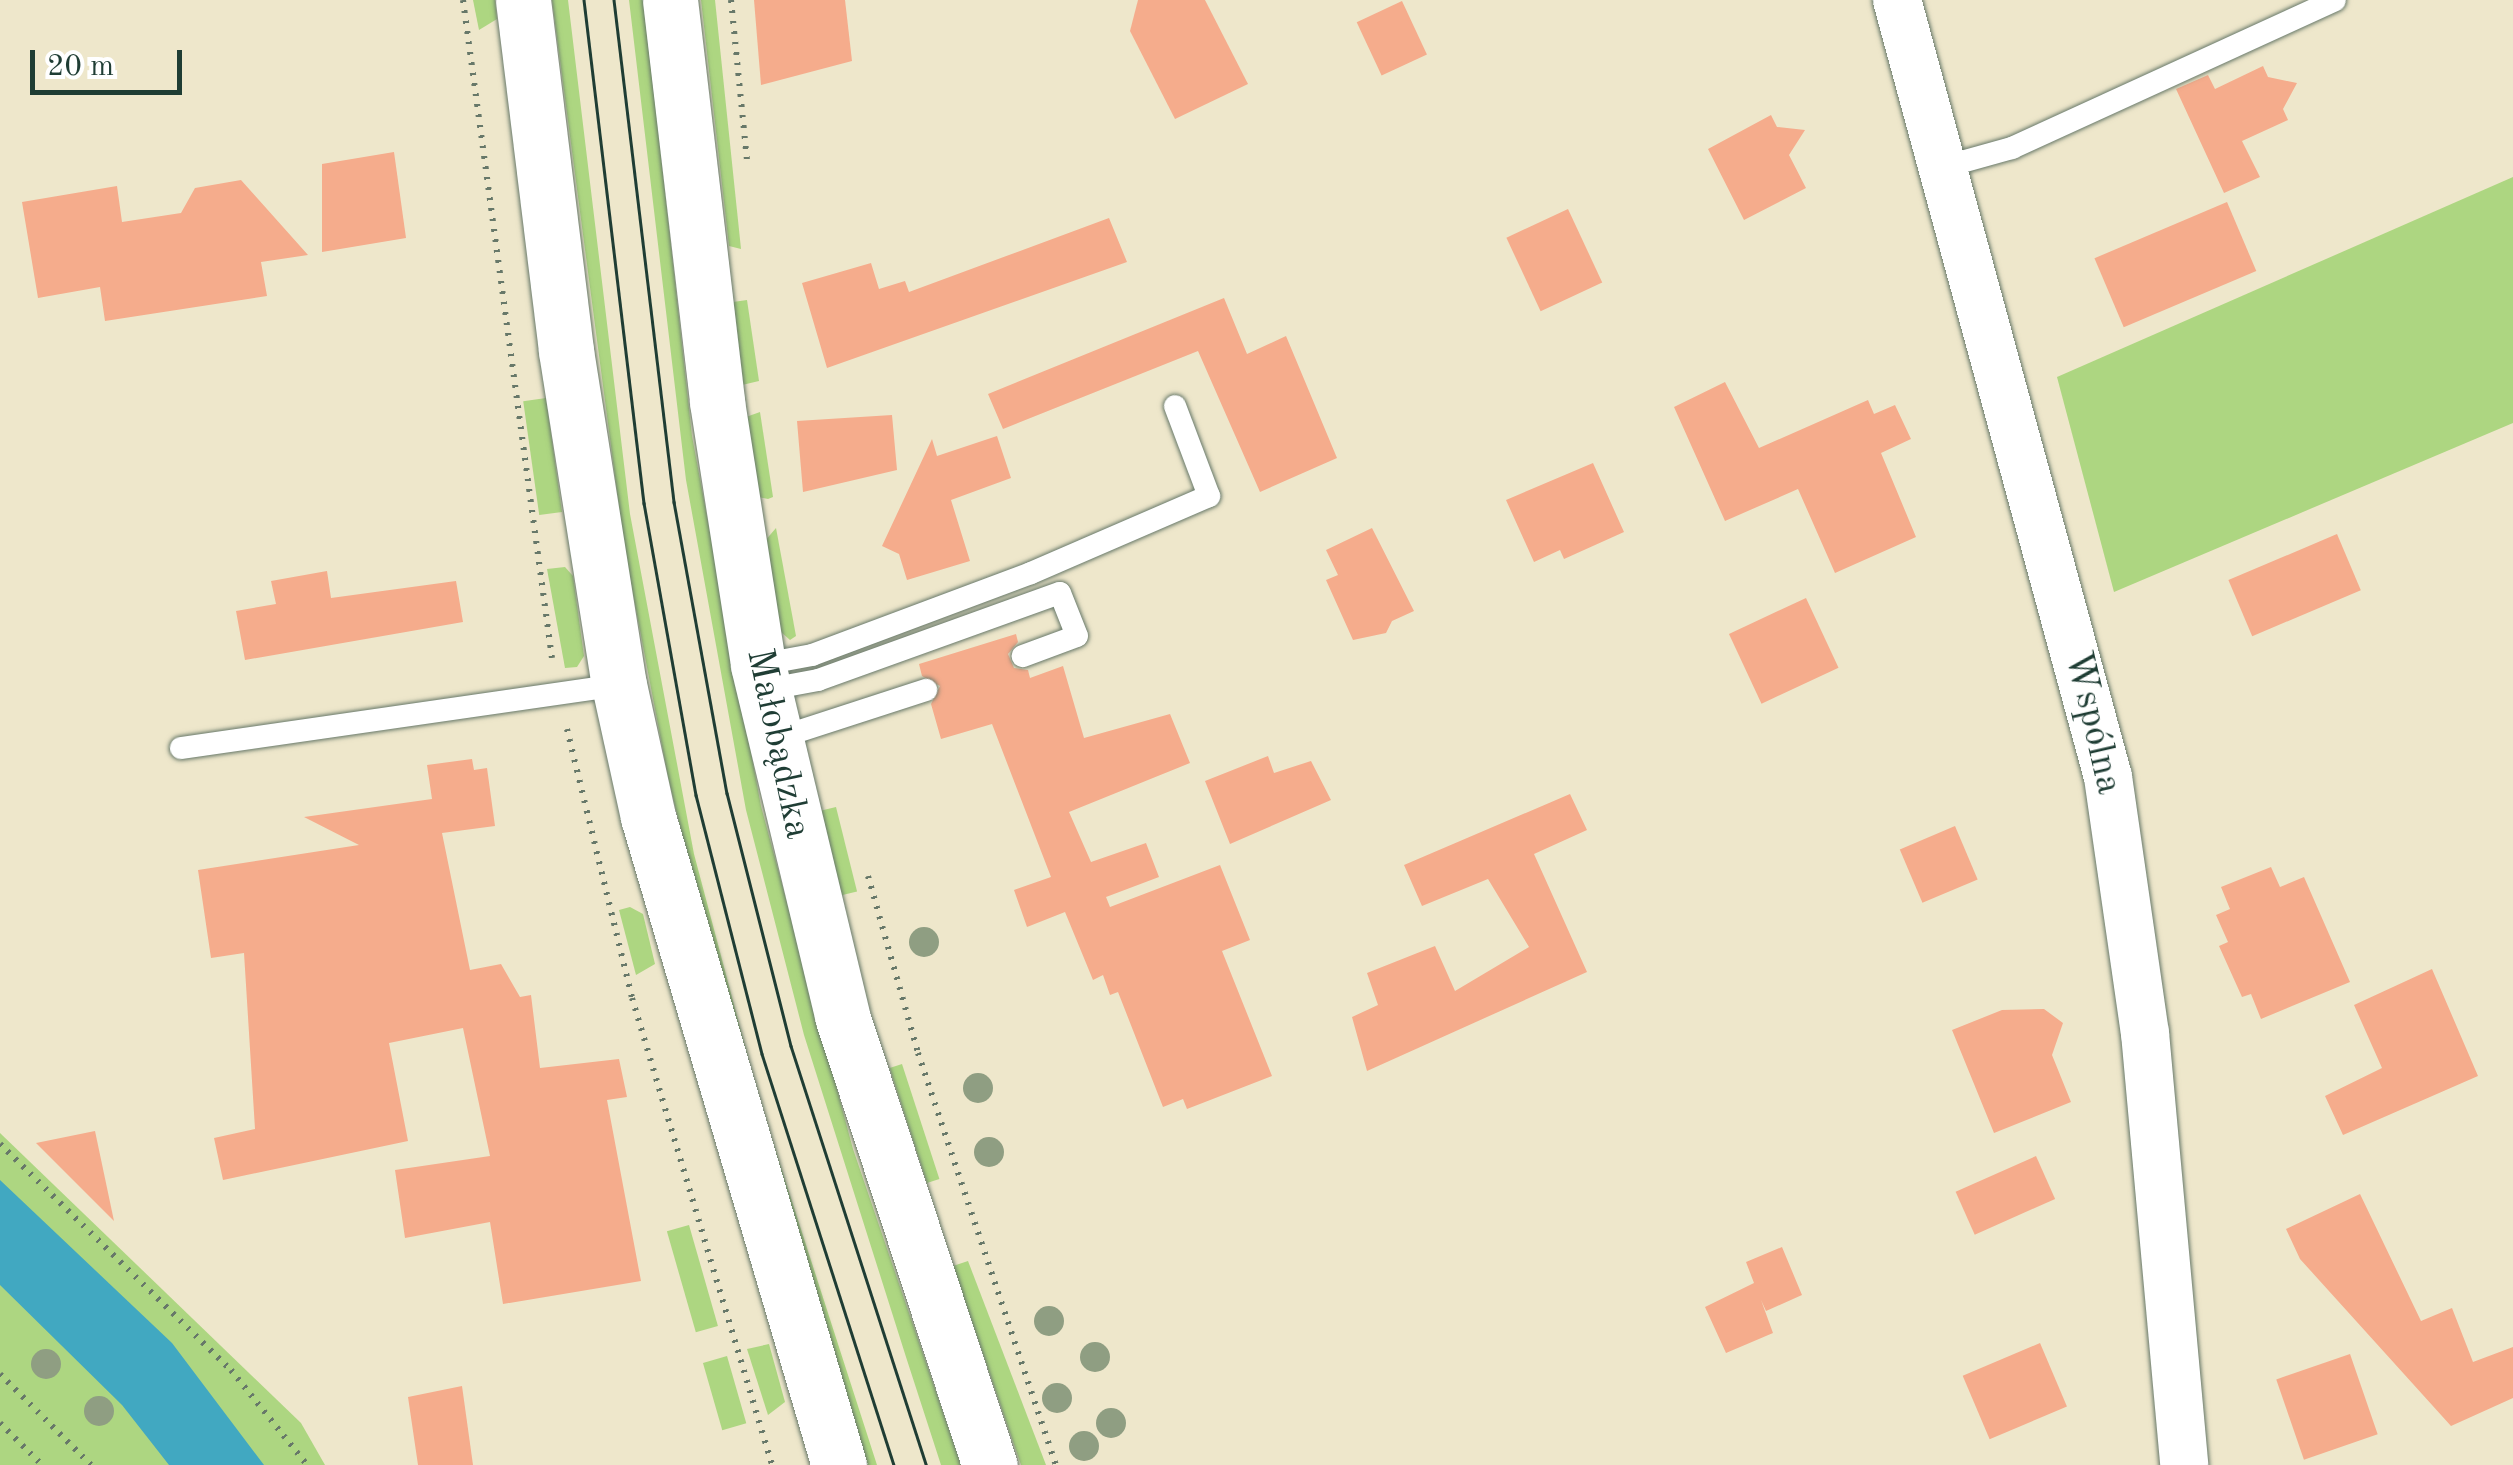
<!DOCTYPE html>
<meta charset="utf-8">
<style>
body{margin:0}
#map{position:relative;width:2513px;height:1465px;overflow:hidden;background:#eee7cb;font-family:"Old Standard TT",serif}
div>[style]{position:absolute}
.green>*{inset:0;background:#add681;transform-origin:0 0}
.water>*{inset:0;background:#41a8c1}
.building>*{inset:0;background:#f5ac8c;transform-origin:0 0}
.path>*{height:6px;margin-top:-3px;transform-origin:0;background:repeating-linear-gradient(90deg,#677869 0 2.5px,transparent 0 10.5px)}
.roads{filter:drop-shadow(0 0 2px #677869) drop-shadow(0 0 2px #677869)}
.service>*{height:22px;margin:-11px;padding:0 11px;transform-origin:11px;border-radius:11px;background:#fff}
.minor>*{height:48px;margin:-24px;padding:0 24px;transform-origin:24px;border-radius:24px;background:#fff}
.tertiary>*{height:55px;margin:-27.5px;padding:0 27.5px;transform-origin:27.5px;border-radius:27.5px;background:#fff}
.tram>*{height:2.5px;margin:-1.25px;padding:0 1.25px;transform-origin:1.25px;border-radius:1.25px;background:#1f3d34}
.trees>*{width:30px;height:30px;margin:-15px;border-radius:50%;background:#8f9e82}
span{translate:-50% -50%;white-space:nowrap;text-align:center;line-height:1.15;-webkit-text-stroke:8px #fff;paint-order:stroke}
.street-label{font-size:38px;color:#1f3d34}
.scale{position:absolute;left:30px;top:50px;width:152px;height:45px;box-sizing:border-box;border:5px solid #1f3d34;border-top:0;padding-left:12px;font-size:30px;line-height:35px;white-space:nowrap;color:#1f3d34;-webkit-text-stroke:8px #fff;paint-order:stroke}
</style>
<div id="map">
<div class="green">
<div style="clip-path:polygon(473px 0,495px 0,497px 19px,479px 30px)"></div>
<div style="clip-path:polygon(552px 0,568px 0,630px 514px,694px 854px,759px 1099px,877px 1465px,864px 1465px,699px 904px,668px 777px,625px 552px)"></div>
<div style="clip-path:polygon(629px 0,644px 0,692px 436px,761px 806px,853px 1149px,961px 1465px,941px 1465px,906px 1357px,804px 1035px,746px 810px,686px 480px)"></div>
<div style="clip-path:polygon(701px 0,715px 0,741px 249px,729px 246px)"></div>
<div style="clip-path:polygon(2513px 177px,2513px 423px,2114px 592px,2057px 377px)"></div>
<div style="clip-path:polygon(747px 300px,759px 381px,742px 385px,733px 302px)"></div>
<div style="left:546px;top:398px;width:115px;height:23px;rotate:82deg"></div>
<div style="clip-path:polygon(760px 412px,773px 497px,768px 499px,758px 497px,746px 417px)"></div>
<div style="clip-path:polygon(776px 528px,796px 636px,790px 640px,781px 632px,764px 542px)"></div>
<div style="clip-path:polygon(565px 567px,573px 576px,584px 656px,577px 667px,565px 668px,547px 569px)"></div>
<div style="left:836px;top:807px;width:87px;height:16px;rotate:76deg"></div>
<div style="clip-path:polygon(630px 907px,643px 914px,655px 964px,636px 975px,619px 910px)"></div>
<div style="left:902px;top:1064px;width:121px;height:13px;rotate:72deg"></div>
<div style="clip-path:polygon(0 1133px,301px 1423px,325px 1465px,0 1465px)"></div>
<div style="left:689px;top:1225px;width:105px;height:23px;rotate:74deg"></div>
<div style="clip-path:polygon(968px 1261px,1046px 1465px,1021px 1465px,953px 1266px)"></div>
<div style="clip-path:polygon(769px 1344px,785px 1402px,768px 1415px,747px 1349px)"></div>
<div style="left:727px;top:1356px;width:70px;height:25px;rotate:74deg"></div>
</div>
<div class="water">
<div style="clip-path:polygon(0 1180px,172px 1343px,264px 1465px,169px 1465px,122px 1405px,0 1285px)"></div>
</div>
<div class="building">
<div style="clip-path:polygon(754px 0,845px 0,852px 61px,761px 85px)"></div>
<div style="clip-path:polygon(1138px 0,1205px 0,1248px 84px,1175px 119px,1130px 31px)"></div>
<div style="left:1402px;top:1px;width:59px;height:50px;rotate:65deg"></div>
<div style="clip-path:polygon(2263px 66px,2268px 77px,2297px 83px,2283px 109px,2288px 120px,2242px 141px,2260px 177px,2224px 193px,2176px 89px,2208px 75px,2215px 89px)"></div>
<div style="clip-path:polygon(1771px 115px,1777px 127px,1805px 130px,1789px 155px,1806px 188px,1744px 220px,1708px 149px)"></div>
<div style="clip-path:polygon(394px 152px,406px 238px,322px 252px,322px 164px)"></div>
<div style="clip-path:polygon(241px 180px,308px 255px,261px 262px,267px 296px,105px 321px,100px 287px,38px 298px,22px 202px,117px 186px,122px 222px,181px 213px,195px 188px)"></div>
<div style="left:2227px;top:202px;width:75px;height:144px;rotate:67deg"></div>
<div style="left:1568px;top:209px;width:81px;height:68px;rotate:65deg"></div>
<div style="clip-path:polygon(1109px 218px,1127px 262px,827px 368px,802px 283px,871px 263px,879px 289px,905px 281px,909px 292px)"></div>
<div style="clip-path:polygon(1224px 298px,1247px 354px,1286px 336px,1337px 458px,1260px 492px,1198px 351px,1003px 429px,988px 394px)"></div>
<div style="clip-path:polygon(1725px 382px,1759px 448px,1868px 400px,1874px 414px,1895px 405px,1911px 439px,1881px 453px,1916px 537px,1835px 573px,1798px 489px,1725px 521px,1674px 407px)"></div>
<div style="clip-path:polygon(892px 415px,897px 470px,803px 492px,797px 421px)"></div>
<div style="clip-path:polygon(997px 436px,1011px 478px,951px 500px,970px 561px,907px 580px,899px 554px,882px 546px,932px 439px,937px 456px)"></div>
<div style="clip-path:polygon(1593px 463px,1624px 532px,1564px 559px,1560px 550px,1534px 562px,1506px 500px)"></div>
<div style="clip-path:polygon(1372px 528px,1414px 611px,1392px 621px,1386px 633px,1353px 640px,1326px 580px,1338px 575px,1326px 550px)"></div>
<div style="left:2337px;top:534px;width:61px;height:118px;rotate:67deg"></div>
<div style="clip-path:polygon(327px 571px,331px 598px,456px 581px,463px 622px,245px 660px,236px 611px,276px 604px,271px 581px)"></div>
<div style="left:1806px;top:598px;width:77px;height:85px;rotate:65deg"></div>
<div style="clip-path:polygon(1016px 634px,1018px 642px,1008px 654px,1014px 668px,1028px 670px,1030px 678px,1063px 666px,1084px 738px,1170px 714px,1190px 763px,1069px 812px,1091px 862px,1146px 843px,1159px 877px,1106px 897px,1110px 907px,1220px 865px,1250px 940px,1222px 951px,1272px 1076px,1187px 1109px,1183px 1099px,1163px 1107px,1118px 992px,1110px 995px,1103px 975px,1093px 980px,1065px 912px,1027px 927px,1014px 890px,1051px 877px,992px 724px,941px 739px,931px 704px,940px 686px,922px 676px,919px 664px)"></div>
<div style="clip-path:polygon(1268px 756px,1274px 773px,1311px 761px,1331px 800px,1230px 844px,1205px 781px)"></div>
<div style="clip-path:polygon(472px 759px,474px 770px,487px 768px,495px 826px,442px 833px,470px 970px,501px 964px,520px 997px,531px 995px,540px 1068px,619px 1059px,627px 1097px,607px 1100px,641px 1281px,503px 1304px,490px 1222px,405px 1238px,395px 1170px,490px 1156px,463px 1028px,389px 1043px,408px 1141px,223px 1180px,214px 1138px,255px 1129px,244px 953px,211px 958px,198px 870px,359px 845px,304px 817px,432px 799px,427px 765px)"></div>
<div style="clip-path:polygon(1570px 794px,1587px 830px,1534px 854px,1587px 972px,1367px 1071px,1352px 1017px,1378px 1005px,1367px 973px,1435px 946px,1455px 991px,1529px 947px,1488px 879px,1422px 906px,1404px 865px)"></div>
<div style="left:1955px;top:826px;width:58px;height:60px;rotate:67deg"></div>
<div style="clip-path:polygon(2271px 867px,2280px 887px,2304px 877px,2350px 982px,2261px 1019px,2251px 994px,2242px 997px,2219px 946px,2228px 942px,2216px 915px,2230px 909px,2221px 887px)"></div>
<div style="clip-path:polygon(2432px 969px,2478px 1076px,2343px 1135px,2325px 1096px,2382px 1068px,2354px 1005px)"></div>
<div style="clip-path:polygon(2044px 1009px,2063px 1023px,2052px 1055px,2071px 1102px,1994px 1133px,1952px 1030px,2002px 1010px)"></div>
<div style="clip-path:polygon(95px 1131px,114px 1221px,36px 1143px)"></div>
<div style="left:2036px;top:1156px;width:47px;height:88px;rotate:66deg"></div>
<div style="clip-path:polygon(2360px 1194px,2421px 1321px,2452px 1308px,2473px 1362px,2513px 1347px,2513px 1398px,2451px 1426px,2300px 1259px,2286px 1229px)"></div>
<div style="clip-path:polygon(1782px 1247px,1802px 1295px,1766px 1311px,1761px 1300px,1773px 1333px,1726px 1353px,1705px 1307px,1754px 1283px,1746px 1262px)"></div>
<div style="left:2040px;top:1343px;width:69px;height:84px;rotate:67deg"></div>
<div style="left:2350px;top:1354px;width:85px;height:78px;rotate:71deg"></div>
<div style="clip-path:polygon(462px 1386px,473px 1465px,418px 1465px,408px 1397px)"></div>
</div>
<div class="path">
<div style="left:463px;top:0;width:664px;rotate:82.3deg"></div>
<div style="left:731px;top:0;width:160px;rotate:84.3deg"></div>
<div style="left:567px;top:729px;width:277px;rotate:76.4deg"></div>
<div style="left:632px;top:998px;width:488px;rotate:73.3deg"></div>
<div style="left:868px;top:876px;width:184px;rotate:74.2deg"></div>
<div style="left:918px;top:1053px;width:434px;rotate:71.5deg"></div>
<div style="left:0;top:1144px;width:323px;rotate:44.4deg"></div>
<div style="left:231px;top:1370px;width:122px;rotate:51.3deg"></div>
<div style="left:0;top:1374px;width:129px;rotate:45deg"></div>
<div style="left:0;top:1423px;width:59px;rotate:45deg"></div>
</div>
<div class="roads">
<div class="service">
<div style="left:1944px;top:167px;width:71px;rotate:-15.6deg"></div>
<div style="left:2012px;top:148px;width:355px;rotate:-24.6deg"></div>
<div style="left:758px;top:665px;width:55px;rotate:-10.5deg"></div>
<div style="left:812px;top:655px;width:234px;rotate:-20.5deg"></div>
<div style="left:1031px;top:573px;width:194px;rotate:-23.4deg"></div>
<div style="left:1209px;top:496px;width:96px;rotate:-110.7deg"></div>
<div style="left:764px;top:690px;width:55px;rotate:-10.5deg"></div>
<div style="left:818px;top:680px;width:257px;rotate:-19.8deg"></div>
<div style="left:1060px;top:593px;width:46px;rotate:68.4deg"></div>
<div style="left:1077px;top:636px;width:58px;rotate:159.7deg"></div>
<div style="left:775px;top:739px;width:159px;rotate:-18deg"></div>
<div style="left:181px;top:748px;width:443px;rotate:-8.2deg"></div>
</div>
<div class="minor">
<div style="left:1897px;top:0;width:805px;rotate:74.81deg"></div>
<div style="left:2108px;top:777px;width:259px;rotate:81.8deg"></div>
<div style="left:2145px;top:1033px;width:434px;rotate:84.8deg"></div>
</div>
<div class="tertiary">
<div style="left:523px;top:0;width:354px;rotate:83deg"></div>
<div style="left:566px;top:351px;width:338px;rotate:81deg"></div>
<div style="left:619px;top:685px;width:135px;rotate:77.6deg"></div>
<div style="left:648px;top:817px;width:676px;rotate:73.58deg"></div>
<div style="left:670px;top:0;width:405px;rotate:83.3deg"></div>
<div style="left:717px;top:402px;width:266px;rotate:81.1deg"></div>
<div style="left:758px;top:665px;width:361px;rotate:76.5deg"></div>
<div style="left:842px;top:1016px;width:473px;rotate:71.8deg"></div>
</div>
</div>
<div class="tram">
<div style="left:584px;top:0;width:507px;rotate:83.2deg"></div>
<div style="left:644px;top:503px;width:297px;rotate:79.9deg"></div>
<div style="left:696px;top:795px;width:267px;rotate:75.7deg"></div>
<div style="left:762px;top:1054px;width:432px;rotate:72.2deg"></div>
<div style="left:614px;top:0;width:506px;rotate:83.18deg"></div>
<div style="left:674px;top:502px;width:296px;rotate:79.7deg"></div>
<div style="left:727px;top:793px;width:261px;rotate:75.8deg"></div>
<div style="left:791px;top:1046px;width:440px;rotate:72.1deg"></div>
</div>
<div class="trees">
<div style="left:924px;top:942px"></div>
<div style="left:978px;top:1088px"></div>
<div style="left:989px;top:1152px"></div>
<div style="left:1049px;top:1321px"></div>
<div style="left:1095px;top:1357px"></div>
<div style="left:46px;top:1364px"></div>
<div style="left:1057px;top:1398px"></div>
<div style="left:99px;top:1411px"></div>
<div style="left:1111px;top:1423px"></div>
<div style="left:1084px;top:1446px"></div>
</div>
<div class="street-label">
<span style="left:2092px;top:723px;rotate:77deg">Wspólna</span>
<span style="left:777px;top:744px;rotate:78deg">Małobądzka</span>
</div>
<div class="scale">20 m</div>
</div>
